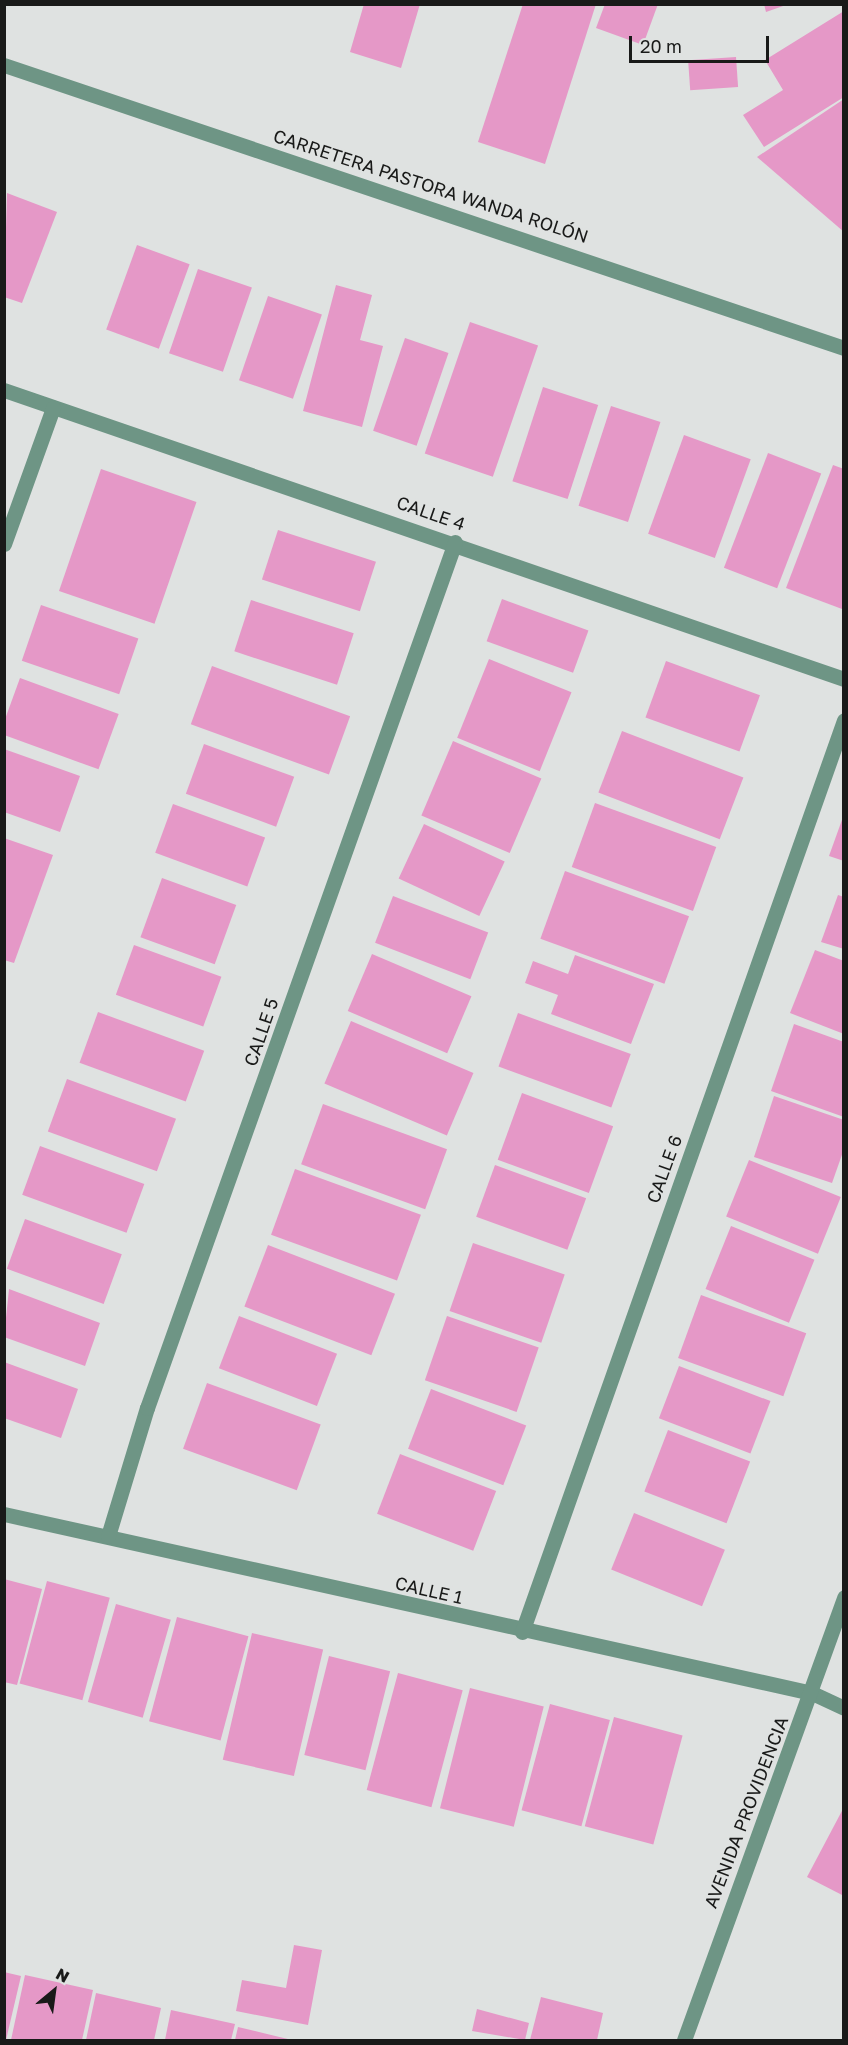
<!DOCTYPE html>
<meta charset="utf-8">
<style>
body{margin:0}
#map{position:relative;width:848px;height:2045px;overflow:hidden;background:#dfe2e1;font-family:"Golos Text",sans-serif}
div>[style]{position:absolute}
.building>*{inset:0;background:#e598c7;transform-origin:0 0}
.minor>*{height:15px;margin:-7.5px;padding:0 7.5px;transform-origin:7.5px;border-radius:7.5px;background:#6e9585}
.tertiary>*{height:15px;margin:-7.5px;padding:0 7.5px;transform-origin:7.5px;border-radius:7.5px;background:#6e9585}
span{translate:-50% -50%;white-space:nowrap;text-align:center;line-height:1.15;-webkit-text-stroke:4.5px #dfe2e1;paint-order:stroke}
.street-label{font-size:18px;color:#191a19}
.frame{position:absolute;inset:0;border:6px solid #191a19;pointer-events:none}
.north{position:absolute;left:24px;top:1961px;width:60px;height:60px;-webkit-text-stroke:4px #dfe2e1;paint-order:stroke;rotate:29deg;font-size:16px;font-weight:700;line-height:24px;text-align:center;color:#191a19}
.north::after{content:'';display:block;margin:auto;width:21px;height:27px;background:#191a19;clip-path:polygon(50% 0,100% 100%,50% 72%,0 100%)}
.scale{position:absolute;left:629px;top:36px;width:140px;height:27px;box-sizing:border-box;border:3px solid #191a19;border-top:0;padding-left:8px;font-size:18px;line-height:21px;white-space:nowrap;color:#191a19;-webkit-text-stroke:4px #dfe2e1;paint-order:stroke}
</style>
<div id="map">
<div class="building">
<div style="clip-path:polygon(364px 4px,420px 4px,401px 68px,350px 52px)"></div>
<div style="clip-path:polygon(523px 4px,596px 4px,545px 164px,478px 142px)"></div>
<div style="clip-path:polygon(605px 4px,658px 4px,643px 45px,596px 28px)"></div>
<div style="clip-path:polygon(764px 4px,786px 4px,786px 5px,766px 12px)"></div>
<div style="clip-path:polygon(844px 11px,844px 97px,764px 147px,743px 115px,783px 90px,765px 60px)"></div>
<div style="left:736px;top:57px;width:30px;height:48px;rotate:86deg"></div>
<div style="clip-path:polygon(844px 99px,844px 232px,757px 157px)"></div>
<div style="clip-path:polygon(7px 193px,57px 212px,22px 303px,4px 297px)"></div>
<div style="left:137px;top:245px;width:56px;height:90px;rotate:20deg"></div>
<div style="left:198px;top:269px;width:57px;height:89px;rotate:19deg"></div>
<div style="clip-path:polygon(336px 285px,372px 295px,360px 340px,383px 346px,362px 427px,303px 411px)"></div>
<div style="left:268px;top:296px;width:57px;height:89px;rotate:19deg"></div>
<div style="left:470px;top:322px;width:72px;height:139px;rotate:19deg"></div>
<div style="left:405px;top:338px;width:46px;height:98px;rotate:19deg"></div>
<div style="left:543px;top:387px;width:58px;height:99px;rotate:18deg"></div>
<div style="left:611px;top:406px;width:52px;height:105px;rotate:18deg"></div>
<div style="left:684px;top:435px;width:71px;height:105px;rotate:20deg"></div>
<div style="left:768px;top:453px;width:57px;height:123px;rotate:21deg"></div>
<div style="clip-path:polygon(833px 465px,844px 469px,842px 609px,786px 588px)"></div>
<div style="left:101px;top:469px;width:101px;height:129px;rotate:19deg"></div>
<div style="left:278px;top:530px;width:103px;height:52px;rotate:18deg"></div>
<div style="left:502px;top:599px;width:92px;height:45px;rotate:20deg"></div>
<div style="left:251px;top:600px;width:108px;height:54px;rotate:18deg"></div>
<div style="left:41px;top:605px;width:103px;height:59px;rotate:19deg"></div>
<div style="left:489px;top:659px;width:89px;height:85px;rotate:22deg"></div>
<div style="left:666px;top:661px;width:100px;height:60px;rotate:20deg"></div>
<div style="left:212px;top:666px;width:147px;height:62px;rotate:20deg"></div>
<div style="left:20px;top:678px;width:105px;height:59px;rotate:20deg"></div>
<div style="left:622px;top:731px;width:130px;height:66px;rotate:21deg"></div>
<div style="left:453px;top:741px;width:96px;height:81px;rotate:23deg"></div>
<div style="left:204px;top:744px;width:96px;height:53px;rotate:20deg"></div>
<div style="clip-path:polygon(4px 749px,80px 776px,60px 832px,4px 812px)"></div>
<div style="left:595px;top:803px;width:129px;height:68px;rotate:20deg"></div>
<div style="left:173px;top:804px;width:98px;height:52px;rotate:20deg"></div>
<div style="clip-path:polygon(843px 817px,844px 817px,844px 861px,829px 856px)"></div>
<div style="left:424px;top:824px;width:89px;height:60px;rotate:25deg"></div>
<div style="clip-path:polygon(4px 838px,53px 855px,14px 963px,4px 960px)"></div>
<div style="left:565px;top:871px;width:132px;height:72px;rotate:20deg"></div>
<div style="left:162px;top:878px;width:79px;height:63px;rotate:20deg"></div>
<div style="clip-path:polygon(838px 895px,844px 897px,844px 949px,821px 942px)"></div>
<div style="left:393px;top:896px;width:102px;height:50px;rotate:21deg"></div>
<div style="left:134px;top:945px;width:93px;height:53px;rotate:20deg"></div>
<div style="clip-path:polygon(815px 950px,844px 961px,844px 1034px,790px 1013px)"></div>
<div style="left:372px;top:954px;width:108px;height:62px;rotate:23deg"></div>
<div style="clip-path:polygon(575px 955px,654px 984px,631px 1044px,551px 1014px,558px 995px,525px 983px,533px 961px,568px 974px)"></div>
<div style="left:98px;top:1012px;width:113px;height:54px;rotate:20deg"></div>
<div style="left:518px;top:1013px;width:120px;height:57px;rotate:20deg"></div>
<div style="left:351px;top:1021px;width:133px;height:68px;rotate:23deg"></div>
<div style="clip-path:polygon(794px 1024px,844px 1042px,844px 1117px,771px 1091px)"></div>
<div style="left:67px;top:1079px;width:116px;height:56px;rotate:20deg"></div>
<div style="left:522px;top:1093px;width:97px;height:71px;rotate:20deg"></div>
<div style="clip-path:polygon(774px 1096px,844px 1120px,844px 1149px,832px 1183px,754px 1157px)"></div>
<div style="left:323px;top:1104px;width:132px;height:64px;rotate:20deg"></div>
<div style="left:40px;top:1146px;width:111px;height:52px;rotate:20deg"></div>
<div style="left:749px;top:1160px;width:99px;height:61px;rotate:22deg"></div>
<div style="left:495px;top:1165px;width:97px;height:55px;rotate:20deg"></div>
<div style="left:295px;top:1169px;width:134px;height:70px;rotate:20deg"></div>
<div style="left:25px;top:1219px;width:103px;height:53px;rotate:20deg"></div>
<div style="left:731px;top:1226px;width:90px;height:68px;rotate:22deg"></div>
<div style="left:473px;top:1243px;width:97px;height:72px;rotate:19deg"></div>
<div style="left:268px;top:1245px;width:136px;height:66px;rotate:21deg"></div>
<div style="clip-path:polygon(9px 1289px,100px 1323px,85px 1366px,4px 1337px)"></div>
<div style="left:701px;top:1295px;width:112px;height:67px;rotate:20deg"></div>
<div style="left:239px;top:1316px;width:105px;height:56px;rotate:21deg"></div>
<div style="left:447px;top:1316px;width:97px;height:68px;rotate:19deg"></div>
<div style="clip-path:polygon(4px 1362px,78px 1389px,61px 1438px,4px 1418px)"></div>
<div style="left:679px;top:1366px;width:98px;height:56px;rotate:21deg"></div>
<div style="left:207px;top:1383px;width:121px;height:70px;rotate:20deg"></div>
<div style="left:431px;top:1389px;width:102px;height:64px;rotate:21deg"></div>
<div style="left:668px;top:1430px;width:88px;height:66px;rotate:21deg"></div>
<div style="left:400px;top:1454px;width:103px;height:64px;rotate:21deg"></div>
<div style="left:634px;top:1513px;width:98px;height:61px;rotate:22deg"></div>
<div style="clip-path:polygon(4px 1579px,42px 1589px,17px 1685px,4px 1682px)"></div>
<div style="left:47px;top:1581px;width:65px;height:106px;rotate:15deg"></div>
<div style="left:116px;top:1604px;width:57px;height:102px;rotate:16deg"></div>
<div style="left:177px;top:1617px;width:74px;height:108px;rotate:15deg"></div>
<div style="left:252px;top:1633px;width:73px;height:130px;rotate:13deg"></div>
<div style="left:329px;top:1656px;width:63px;height:102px;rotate:14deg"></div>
<div style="left:398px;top:1673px;width:67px;height:121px;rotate:15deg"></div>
<div style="left:470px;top:1688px;width:76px;height:124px;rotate:14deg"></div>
<div style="left:550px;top:1704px;width:62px;height:110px;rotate:15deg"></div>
<div style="left:614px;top:1717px;width:71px;height:113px;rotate:15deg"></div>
<div style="clip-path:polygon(844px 1807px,844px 1896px,807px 1877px)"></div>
<div style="clip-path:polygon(294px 1945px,322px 1950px,308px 2025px,236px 2011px,242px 1980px,286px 1988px)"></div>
<div style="clip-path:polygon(4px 1972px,21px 1976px,6px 2040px,4px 2040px)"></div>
<div style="clip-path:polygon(25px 1975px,93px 1990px,82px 2040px,11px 2040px)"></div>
<div style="clip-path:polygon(96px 1993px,161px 2008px,154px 2040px,86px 2040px)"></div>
<div style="clip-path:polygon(541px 1997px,603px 2013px,597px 2040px,530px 2040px)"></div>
<div style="clip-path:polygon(477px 2009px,529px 2023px,525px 2040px,472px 2031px)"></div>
<div style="clip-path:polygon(171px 2010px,235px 2024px,231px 2040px,165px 2040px)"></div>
<div style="clip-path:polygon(238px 2027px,292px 2040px,235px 2040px)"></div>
</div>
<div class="minor">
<div style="left:4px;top:390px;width:888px;rotate:18.99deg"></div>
<div style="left:4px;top:544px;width:145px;rotate:-70.2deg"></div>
<div style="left:4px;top:1514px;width:828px;rotate:12.49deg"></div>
<div style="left:812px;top:1693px;width:35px;rotate:25deg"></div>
<div style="left:108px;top:1536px;width:134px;rotate:-73.1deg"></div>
<div style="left:147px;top:1408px;width:919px;rotate:-70.42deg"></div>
<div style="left:522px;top:1632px;width:967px;rotate:-70.55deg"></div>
</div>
<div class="tertiary">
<div style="left:4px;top:65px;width:886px;rotate:18.62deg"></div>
<div style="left:684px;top:2040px;width:471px;rotate:-70.1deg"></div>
</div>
<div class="street-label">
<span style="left:431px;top:186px;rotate:18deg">CARRETERA PASTORA WANDA ROLÓN</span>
<span style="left:431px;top:513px;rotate:19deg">CALLE 4</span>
<span style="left:261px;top:1032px;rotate:-71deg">CALLE 5</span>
<span style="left:664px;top:1169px;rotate:-70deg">CALLE 6</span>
<span style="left:429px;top:1590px;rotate:13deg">CALLE 1</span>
<span style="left:746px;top:1812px;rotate:-69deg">AVENIDA PROVIDENCIA</span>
</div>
<div class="frame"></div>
<div class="north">N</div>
<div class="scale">20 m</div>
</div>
